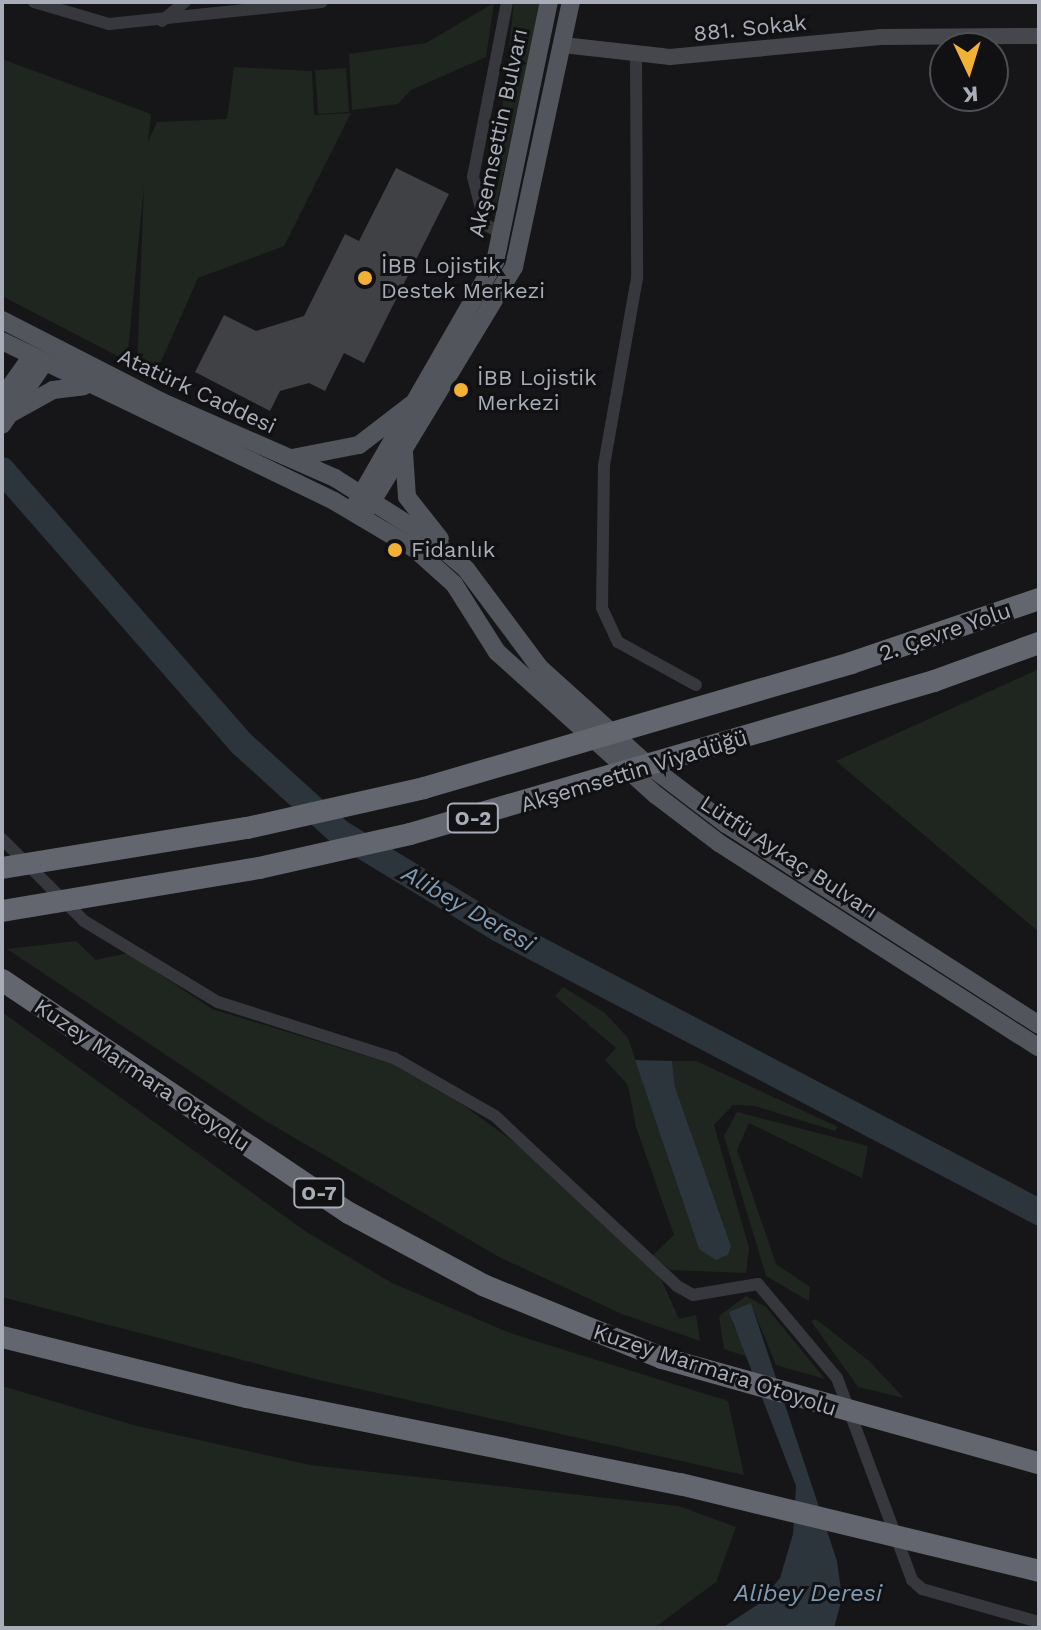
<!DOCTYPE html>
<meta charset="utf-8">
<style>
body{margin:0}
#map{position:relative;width:1041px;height:1630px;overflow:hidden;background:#161618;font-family:"Work Sans",sans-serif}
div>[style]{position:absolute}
.green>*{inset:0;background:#1e261f;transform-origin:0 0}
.water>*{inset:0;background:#2c353c}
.river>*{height:26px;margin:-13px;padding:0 13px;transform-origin:13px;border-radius:13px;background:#2c353c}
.building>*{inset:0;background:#404145}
.street>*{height:12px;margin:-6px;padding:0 6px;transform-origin:6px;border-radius:6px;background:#37383d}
.secondary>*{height:16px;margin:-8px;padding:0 8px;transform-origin:8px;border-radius:8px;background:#45474d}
.primary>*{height:18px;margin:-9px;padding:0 9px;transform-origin:9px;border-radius:9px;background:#53555c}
.highway>*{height:22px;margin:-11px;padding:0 11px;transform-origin:11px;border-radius:11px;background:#63666e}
.highway-bridge>*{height:22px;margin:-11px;padding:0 11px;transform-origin:11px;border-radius:11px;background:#63666e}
.dots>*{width:22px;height:22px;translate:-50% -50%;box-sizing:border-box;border:4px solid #111113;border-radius:50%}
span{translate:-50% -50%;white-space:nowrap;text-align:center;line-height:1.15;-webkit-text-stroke:6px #111113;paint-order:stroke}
.shield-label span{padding:2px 6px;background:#111113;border:2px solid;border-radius:6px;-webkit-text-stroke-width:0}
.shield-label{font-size:20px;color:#a8adb8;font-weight:700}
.street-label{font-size:22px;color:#a8adb8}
.poi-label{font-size:22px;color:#a8adb8}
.left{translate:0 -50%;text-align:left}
.water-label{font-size:24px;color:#7f9bb3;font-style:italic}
.frame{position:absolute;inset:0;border:4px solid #a8adb8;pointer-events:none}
.north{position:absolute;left:929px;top:32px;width:80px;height:80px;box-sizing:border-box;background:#111113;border:2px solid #4d4f55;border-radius:50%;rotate:176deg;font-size:22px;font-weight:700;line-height:32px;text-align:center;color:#a8adb8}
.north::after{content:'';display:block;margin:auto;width:28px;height:36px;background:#f2b134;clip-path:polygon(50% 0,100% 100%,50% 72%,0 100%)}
</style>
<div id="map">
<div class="green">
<div style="clip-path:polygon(514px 2px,541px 2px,494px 217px,493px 194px)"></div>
<div style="clip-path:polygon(494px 3px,486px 57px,411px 90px,398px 104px,352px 110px,349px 54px,426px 43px)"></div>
<div style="clip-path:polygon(2px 59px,151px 114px,148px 142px,157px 122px,227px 119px,234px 67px,312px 71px,314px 115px,351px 113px,284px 246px,198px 278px,156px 373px,148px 374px,137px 368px,144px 186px,127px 361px,2px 296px)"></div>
<div style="left:346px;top:68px;width:44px;height:31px;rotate:86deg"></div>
<div style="clip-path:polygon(1039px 669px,1039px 932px,836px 761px)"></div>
<div style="clip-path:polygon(76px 941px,96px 960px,128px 953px,212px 1009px,392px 1064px,463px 1105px,533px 1156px,661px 1279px,679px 1319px,696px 1315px,700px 1341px,622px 1314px,499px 1257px,264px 1120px,7px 949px)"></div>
<div style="clip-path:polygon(563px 987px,605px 1013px,628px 1038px,699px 1249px,731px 1246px,675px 1087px,672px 1061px,696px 1061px,838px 1127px,835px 1131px,755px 1106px,733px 1105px,714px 1125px,749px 1248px,746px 1273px,671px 1270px,652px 1256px,674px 1235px,636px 1127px,628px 1085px,605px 1060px,616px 1048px,555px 996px)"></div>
<div style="clip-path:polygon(2px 1012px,305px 1231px,392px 1283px,510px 1333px,728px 1401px,744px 1475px,319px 1380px,2px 1297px)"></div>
<div style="clip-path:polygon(737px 1112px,868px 1146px,862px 1178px,749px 1123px,737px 1150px,776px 1264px,810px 1287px,809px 1301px,766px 1276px,724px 1136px)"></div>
<div style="clip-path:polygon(746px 1296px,766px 1307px,825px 1379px,776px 1365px,751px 1304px,732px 1322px,748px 1357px,724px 1349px,719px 1316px)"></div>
<div style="clip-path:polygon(816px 1319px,869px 1361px,904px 1398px,858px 1387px,811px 1321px)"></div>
<div style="clip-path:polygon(2px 1386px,137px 1426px,310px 1465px,679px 1506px,736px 1527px,716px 1582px,654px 1628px,2px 1628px)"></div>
</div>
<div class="water">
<div style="clip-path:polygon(635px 1060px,672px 1061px,675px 1087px,731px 1246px,728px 1255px,716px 1260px,699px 1249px)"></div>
<div style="clip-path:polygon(751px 1303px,837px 1561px,842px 1598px,834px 1628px,722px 1628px,760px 1603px,780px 1578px,793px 1534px,796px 1486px,729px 1312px)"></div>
</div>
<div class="river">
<div style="left:2px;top:470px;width:364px;rotate:48.8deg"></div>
<div style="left:242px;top:744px;width:131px;rotate:42.2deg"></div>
<div style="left:339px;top:832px;width:187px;rotate:31.2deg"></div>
<div style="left:499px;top:929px;width:610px;rotate:27.66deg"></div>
</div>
<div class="building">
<div style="clip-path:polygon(396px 168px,449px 194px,364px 363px,344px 353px,325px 391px,309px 383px,280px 391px,270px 411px,195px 372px,224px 315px,256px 331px,304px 316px,345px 234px,359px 241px)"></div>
</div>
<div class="street">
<div style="left:34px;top:2px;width:78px;rotate:16.3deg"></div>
<div style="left:109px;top:24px;width:214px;rotate:-5.9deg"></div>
<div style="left:162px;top:21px;width:30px;rotate:-40deg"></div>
<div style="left:636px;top:57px;width:221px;rotate:89.7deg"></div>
<div style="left:637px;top:278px;width:190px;rotate:100deg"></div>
<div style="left:604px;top:465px;width:143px;rotate:90.8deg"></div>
<div style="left:602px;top:608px;width:38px;rotate:65deg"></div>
<div style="left:618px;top:642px;width:89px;rotate:28.9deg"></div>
<div style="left:502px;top:234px;width:20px;rotate:-150deg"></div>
<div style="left:485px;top:224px;width:49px;rotate:-104.3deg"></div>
<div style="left:473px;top:177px;width:178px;rotate:-79deg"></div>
<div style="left:2px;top:839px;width:116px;rotate:45deg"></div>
<div style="left:84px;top:921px;width:157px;rotate:31.2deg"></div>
<div style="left:218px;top:1002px;width:185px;rotate:17.7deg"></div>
<div style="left:394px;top:1058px;width:116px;rotate:29.9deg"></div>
<div style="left:495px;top:1116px;width:249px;rotate:43deg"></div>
<div style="left:677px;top:1286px;width:18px;rotate:29deg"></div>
<div style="left:693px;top:1295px;width:66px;rotate:-9.6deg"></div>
<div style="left:758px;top:1284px;width:123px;rotate:50deg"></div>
<div style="left:837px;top:1378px;width:215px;rotate:69.6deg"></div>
<div style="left:912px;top:1580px;width:13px;rotate:42deg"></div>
<div style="left:922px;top:1589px;width:122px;rotate:15.8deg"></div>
</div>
<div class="secondary">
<div style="left:563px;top:45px;width:108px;rotate:6.4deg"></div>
<div style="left:670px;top:57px;width:211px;rotate:-5.4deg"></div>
<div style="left:880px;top:37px;width:159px;rotate:-0.4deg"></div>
</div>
<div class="primary">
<div style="left:2px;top:320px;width:180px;rotate:27.1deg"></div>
<div style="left:162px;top:402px;width:189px;rotate:23.7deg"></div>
<div style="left:335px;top:478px;width:114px;rotate:32.4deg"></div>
<div style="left:431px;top:539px;width:46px;rotate:40.6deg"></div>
<div style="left:466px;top:569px;width:124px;rotate:53.2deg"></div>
<div style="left:540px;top:668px;width:137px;rotate:42deg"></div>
<div style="left:642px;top:760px;width:106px;rotate:37.3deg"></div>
<div style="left:726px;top:824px;width:372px;rotate:32.7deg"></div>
<div style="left:2px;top:341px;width:369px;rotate:25.7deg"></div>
<div style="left:334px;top:501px;width:94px;rotate:30.7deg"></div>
<div style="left:415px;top:549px;width:52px;rotate:41.9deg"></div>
<div style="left:454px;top:584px;width:80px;rotate:57.7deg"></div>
<div style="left:497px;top:652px;width:214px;rotate:42deg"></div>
<div style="left:656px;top:795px;width:79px;rotate:37.3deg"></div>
<div style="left:719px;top:843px;width:380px;rotate:32.6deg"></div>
<div style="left:2px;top:398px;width:50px;rotate:-54.7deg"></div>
<div style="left:10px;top:414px;width:49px;rotate:-29.2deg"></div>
<div style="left:53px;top:390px;width:31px;rotate:-7deg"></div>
<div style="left:2px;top:425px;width:75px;rotate:-55.9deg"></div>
<div style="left:404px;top:452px;width:45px;rotate:86.2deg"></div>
<div style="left:407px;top:497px;width:53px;rotate:51.8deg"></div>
<div style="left:292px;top:458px;width:68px;rotate:-11deg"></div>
<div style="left:359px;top:445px;width:66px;rotate:-37.6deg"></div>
<div style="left:357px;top:502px;width:277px;rotate:-60.1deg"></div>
<div style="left:495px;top:262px;width:266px;rotate:-78.3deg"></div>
<div style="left:368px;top:508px;width:282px;rotate:-58.8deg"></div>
<div style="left:514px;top:267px;width:271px;rotate:-77.9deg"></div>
</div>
<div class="highway">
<div style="left:851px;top:663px;width:199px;rotate:-18.8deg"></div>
<div style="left:934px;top:681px;width:112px;rotate:-19.9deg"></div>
<div style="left:2px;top:980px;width:418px;rotate:33.9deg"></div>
<div style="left:349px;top:1213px;width:152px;rotate:28.2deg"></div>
<div style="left:483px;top:1285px;width:193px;rotate:22.2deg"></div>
<div style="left:2px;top:1337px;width:252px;rotate:13.8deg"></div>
<div style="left:247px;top:1397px;width:442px;rotate:11.4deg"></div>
</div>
<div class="highway-bridge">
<div style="left:2px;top:868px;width:248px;rotate:-9.3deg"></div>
<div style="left:247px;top:828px;width:181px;rotate:-12.7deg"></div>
<div style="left:424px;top:788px;width:445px;rotate:-16.3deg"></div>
<div style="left:2px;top:911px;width:261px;rotate:-9.5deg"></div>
<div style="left:259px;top:868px;width:155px;rotate:-12.7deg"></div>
<div style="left:410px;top:834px;width:546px;rotate:-16.28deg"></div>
<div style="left:662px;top:1358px;width:391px;rotate:15.6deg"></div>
<div style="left:680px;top:1484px;width:369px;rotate:13.6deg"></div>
</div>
<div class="dots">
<div style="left:365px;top:278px;background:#f2b134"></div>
<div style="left:461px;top:390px;background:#f2b134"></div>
<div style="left:395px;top:550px;background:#f2b134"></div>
</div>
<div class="shield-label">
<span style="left:473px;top:818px">O-2</span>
<span style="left:319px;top:1193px">O-7</span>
</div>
<div class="street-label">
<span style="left:750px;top:28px;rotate:-6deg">881. Sokak</span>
<span style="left:498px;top:133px;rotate:-78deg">Akşemsettin Bulvarı</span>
<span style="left:197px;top:391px;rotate:25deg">Atatürk Caddesi</span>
<span style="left:945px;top:632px;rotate:-19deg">2. Çevre Yolu</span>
<span style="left:634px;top:771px;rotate:-17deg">Akşemsettin Viyadüğü</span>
<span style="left:789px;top:857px;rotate:33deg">Lütfü Aykaç Bulvarı</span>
<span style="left:142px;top:1075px;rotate:34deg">Kuzey Marmara Otoyolu</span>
<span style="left:715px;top:1370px;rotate:18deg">Kuzey Marmara Otoyolu</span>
</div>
<div class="poi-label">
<span class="left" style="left:381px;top:278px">İBB Lojistik<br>Destek Merkezi</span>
<span class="left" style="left:477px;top:390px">İBB Lojistik<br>Merkezi</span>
<span class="left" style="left:411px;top:550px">Fidanlık</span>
</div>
<div class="water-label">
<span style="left:468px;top:909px;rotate:30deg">Alibey Deresi</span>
<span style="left:808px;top:1594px">Alibey Deresi</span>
</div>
<div class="frame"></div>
<div class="north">K</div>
</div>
